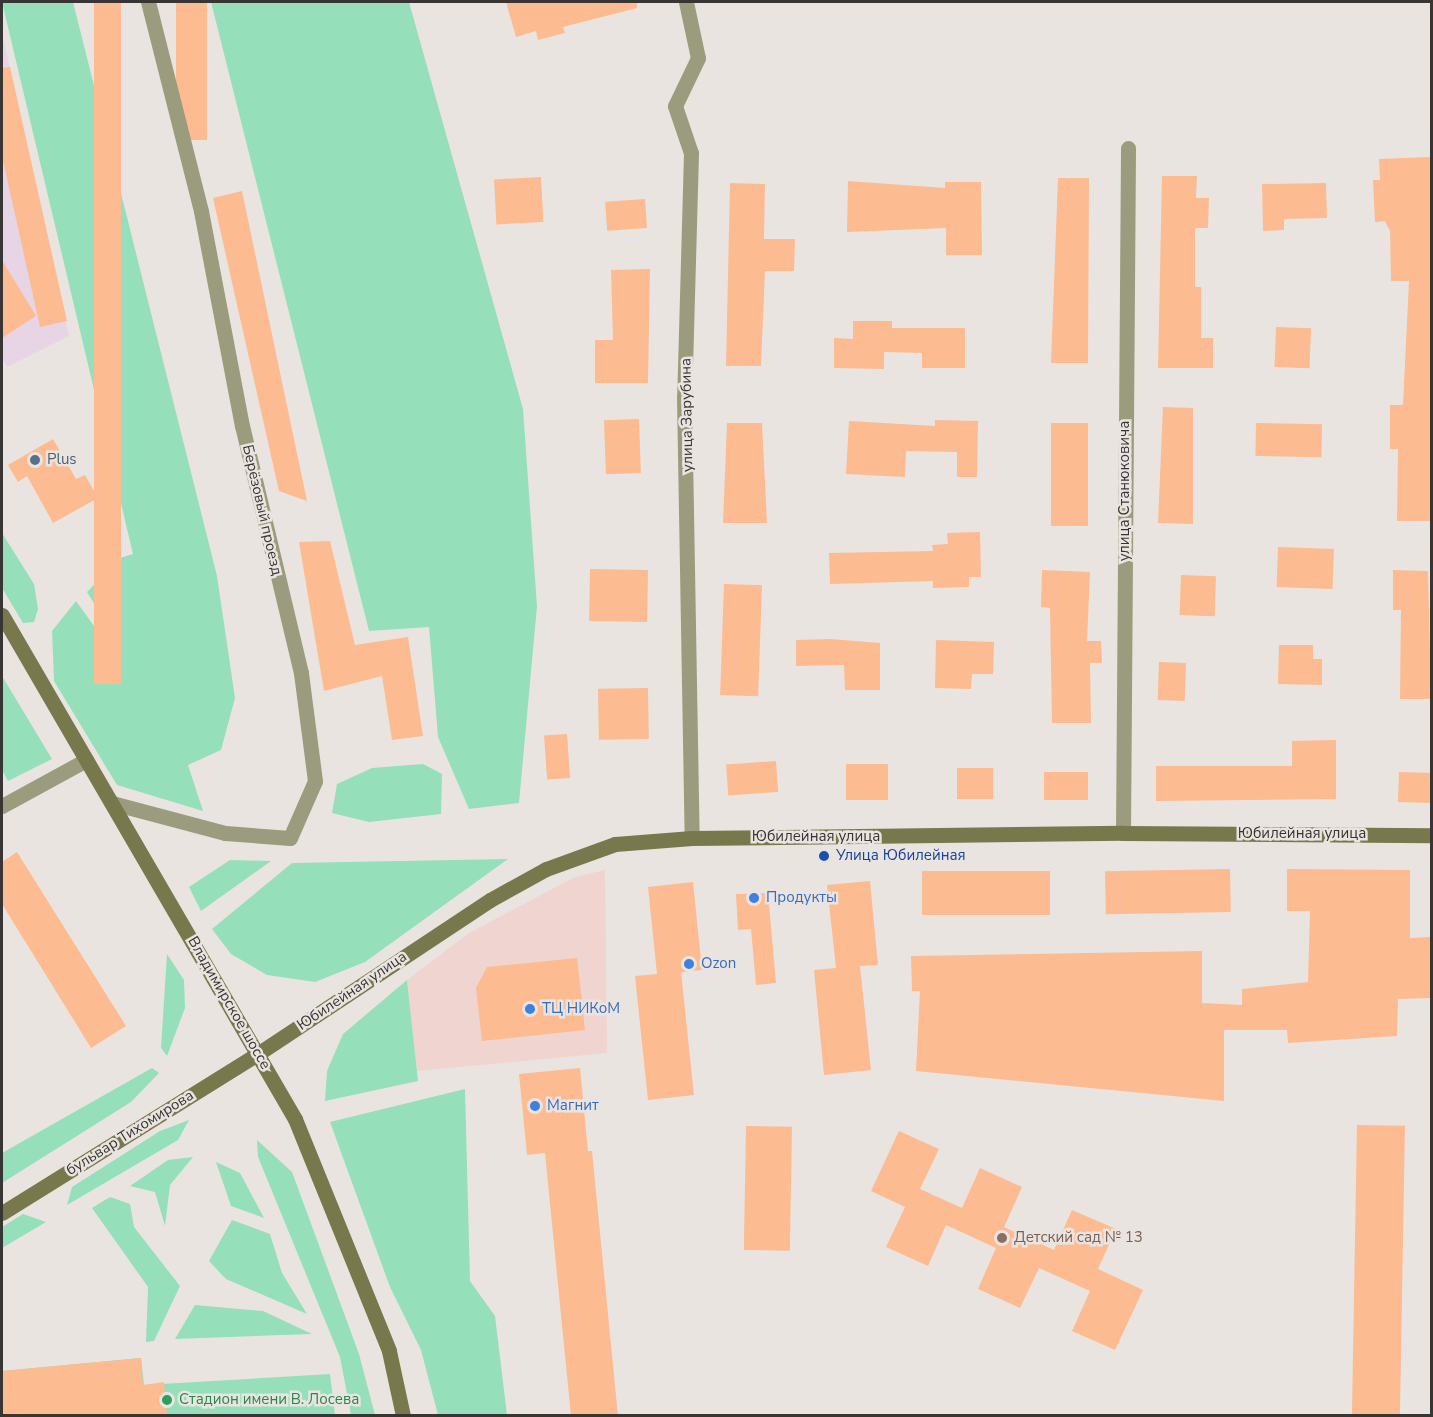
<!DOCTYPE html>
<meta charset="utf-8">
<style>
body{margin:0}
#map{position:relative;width:1433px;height:1417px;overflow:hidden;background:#eae4e0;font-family:"Nunito Sans",sans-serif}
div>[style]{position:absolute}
.commercial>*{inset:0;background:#efd4d0}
.industrial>*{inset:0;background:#e7d5e5}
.green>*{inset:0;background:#95dfbb}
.building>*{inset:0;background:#fcbb90;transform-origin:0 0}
.street>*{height:15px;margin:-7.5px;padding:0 7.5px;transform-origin:7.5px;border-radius:7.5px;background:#9b9c7e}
.secondary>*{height:15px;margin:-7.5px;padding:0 7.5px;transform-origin:7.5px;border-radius:7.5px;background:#77794c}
.dots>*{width:16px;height:16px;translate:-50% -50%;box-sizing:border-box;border:3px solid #eae4e0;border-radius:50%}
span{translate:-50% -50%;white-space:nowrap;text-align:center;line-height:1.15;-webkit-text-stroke:5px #eae4e0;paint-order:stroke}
.street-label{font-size:15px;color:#383634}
.service-label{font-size:15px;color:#4e5e75}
.left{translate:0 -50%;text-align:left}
.transit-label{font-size:15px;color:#164399}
.shop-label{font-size:15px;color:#366cbe}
.education-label{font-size:15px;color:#785e54}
.leisure-label{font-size:15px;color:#27864d}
.frame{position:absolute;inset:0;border:3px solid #383634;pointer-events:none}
</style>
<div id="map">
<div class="commercial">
<div style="clip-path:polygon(605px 870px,607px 1053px,417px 1071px,407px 980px,469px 933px,575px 877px)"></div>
</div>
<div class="industrial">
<div style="clip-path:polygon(2px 33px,69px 336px,7px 367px,2px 358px)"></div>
</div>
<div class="green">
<div style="clip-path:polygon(2px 2px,73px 2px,217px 576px,235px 698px,221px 750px,188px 765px,203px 811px,117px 785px,54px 681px,52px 631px,76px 601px,107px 644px,115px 637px,87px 592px,120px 558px,133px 554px)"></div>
<div style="clip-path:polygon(211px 2px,409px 2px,523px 409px,537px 606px,519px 803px,469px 809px,438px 737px,429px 627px,369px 631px)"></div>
<div style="clip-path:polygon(2px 533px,34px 584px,38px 609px,34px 622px,23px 623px,2px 588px)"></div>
<div style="clip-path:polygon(2px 676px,52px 759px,8px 781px,2px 770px)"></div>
<div style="clip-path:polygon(423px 764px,442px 774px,441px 814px,369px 822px,332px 813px,337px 784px,372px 768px)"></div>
<div style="clip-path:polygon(508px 859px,365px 962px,315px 982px,267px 975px,231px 954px,212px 929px,292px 863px)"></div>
<div style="clip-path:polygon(230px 860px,271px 861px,201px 911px,189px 887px)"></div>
<div style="clip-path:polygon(167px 954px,184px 980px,185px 1008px,167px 1056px,161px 1048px)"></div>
<div style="clip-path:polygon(407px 980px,418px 1081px,325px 1101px,327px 1071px,343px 1034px)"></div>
<div style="clip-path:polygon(152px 1068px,159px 1073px,131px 1102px,2px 1183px,2px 1153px)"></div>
<div style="clip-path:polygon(465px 1089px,470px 1281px,495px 1316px,507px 1415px,438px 1415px,421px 1350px,390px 1287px,330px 1122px)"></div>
<div style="clip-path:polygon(189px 1120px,178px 1140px,67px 1205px,72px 1187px,160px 1131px)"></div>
<div style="clip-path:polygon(257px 1140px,292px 1172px,359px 1354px,375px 1415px,351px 1415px,340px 1357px,258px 1157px)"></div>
<div style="clip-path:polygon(193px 1157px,170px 1185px,165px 1226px,155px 1192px,130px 1186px,168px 1160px)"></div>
<div style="clip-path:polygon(216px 1162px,240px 1173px,264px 1218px,231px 1206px)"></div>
<div style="clip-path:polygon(110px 1197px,130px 1204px,134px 1227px,180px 1286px,154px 1341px,146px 1342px,148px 1287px,92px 1208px)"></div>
<div style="clip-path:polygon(23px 1214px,46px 1222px,2px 1248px,2px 1227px)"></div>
<div style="clip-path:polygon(232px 1220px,270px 1234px,282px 1273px,307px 1314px,226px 1279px,209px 1261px)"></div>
<div style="clip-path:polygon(195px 1305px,263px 1311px,312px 1334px,175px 1339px)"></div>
<div style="clip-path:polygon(141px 1358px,144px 1385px,330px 1374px,335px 1415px,2px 1416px,2px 1371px)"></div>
</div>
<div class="building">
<div style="left:94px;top:2px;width:27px;height:682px"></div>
<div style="left:176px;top:2px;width:31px;height:138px"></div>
<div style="clip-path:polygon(506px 2px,637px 2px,637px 8px,563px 27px,565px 33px,538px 40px,536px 31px,516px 37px)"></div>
<div style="clip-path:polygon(10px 67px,67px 321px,40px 327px,2px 156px,2px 68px)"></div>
<div style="clip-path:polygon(1431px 157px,1431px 521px,1397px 521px,1398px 449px,1390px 449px,1390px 405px,1403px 405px,1409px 281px,1391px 281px,1390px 231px,1385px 221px,1375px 222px,1373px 180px,1380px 180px,1379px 159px)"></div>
<div style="clip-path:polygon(1162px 176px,1197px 176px,1196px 198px,1209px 198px,1208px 228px,1195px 228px,1195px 287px,1201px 287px,1201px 338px,1213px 338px,1213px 368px,1158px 368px)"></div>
<div style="left:541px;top:177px;width:45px;height:47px;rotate:87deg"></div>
<div style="clip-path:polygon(1058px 178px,1089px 178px,1088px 363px,1051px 363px)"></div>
<div style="clip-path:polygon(848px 181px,945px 188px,945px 182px,981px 182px,982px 255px,946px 255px,946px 228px,847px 232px)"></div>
<div style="clip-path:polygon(730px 183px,765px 184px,764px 239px,795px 239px,794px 271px,765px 271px,761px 366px,726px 366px)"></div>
<div style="clip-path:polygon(1326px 183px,1327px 218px,1284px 219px,1284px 230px,1263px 231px,1262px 184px)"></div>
<div style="clip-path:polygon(242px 191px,307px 501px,279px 491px,213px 198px)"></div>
<div style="left:645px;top:199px;width:29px;height:40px;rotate:86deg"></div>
<div style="clip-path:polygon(2px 260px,36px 316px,2px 338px)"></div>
<div style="clip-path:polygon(650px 269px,648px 383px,595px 383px,595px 340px,613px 340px,611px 270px)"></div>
<div style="clip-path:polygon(853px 321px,892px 321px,892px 328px,965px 328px,965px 368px,922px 368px,922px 353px,884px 352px,884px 369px,834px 368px,834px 338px,853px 339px)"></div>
<div style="left:1276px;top:327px;width:35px;height:40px;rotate:2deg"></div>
<div style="clip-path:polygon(1163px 407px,1193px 408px,1193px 524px,1158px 523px)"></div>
<div style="left:639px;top:419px;width:54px;height:35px;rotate:88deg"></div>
<div style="clip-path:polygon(935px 420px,978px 421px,977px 477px,957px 477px,957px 452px,906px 451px,905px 477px,846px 474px,849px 421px,935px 426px)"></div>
<div style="clip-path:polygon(727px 423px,762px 423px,767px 523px,723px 523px)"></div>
<div style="left:1051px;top:423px;width:37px;height:103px"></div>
<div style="left:1256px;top:423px;width:66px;height:33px;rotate:1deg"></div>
<div style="clip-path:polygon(53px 439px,76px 479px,85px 475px,98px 498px,53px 523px,27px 476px,18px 482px,8px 465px)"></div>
<div style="clip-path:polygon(980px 532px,981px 577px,969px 577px,969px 587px,933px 588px,933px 581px,830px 584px,829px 553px,933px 551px,932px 545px,948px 544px,947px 533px)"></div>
<div style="clip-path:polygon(330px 541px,355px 645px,408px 637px,423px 736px,392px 740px,382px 676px,324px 691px,299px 542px)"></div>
<div style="left:1278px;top:547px;width:56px;height:40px;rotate:2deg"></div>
<div style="left:590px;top:569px;width:58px;height:52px;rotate:1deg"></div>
<div style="clip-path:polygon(1042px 570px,1090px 572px,1087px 641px,1101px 641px,1102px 663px,1090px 663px,1091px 723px,1052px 723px,1050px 608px,1041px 607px)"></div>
<div style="clip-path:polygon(1393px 570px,1428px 571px,1431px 699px,1400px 699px,1401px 610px,1393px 610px)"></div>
<div style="left:1181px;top:575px;width:35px;height:40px;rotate:2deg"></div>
<div style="left:724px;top:584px;width:38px;height:111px;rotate:2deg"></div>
<div style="clip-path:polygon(830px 639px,880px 643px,880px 690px,845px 690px,844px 665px,796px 666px,796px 640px)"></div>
<div style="clip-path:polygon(936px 640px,994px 642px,993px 674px,972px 674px,971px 689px,935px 688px)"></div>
<div style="clip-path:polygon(1279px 645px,1313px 645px,1313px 659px,1322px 659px,1322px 685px,1278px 684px)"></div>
<div style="left:1159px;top:662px;width:27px;height:38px;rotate:2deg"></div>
<div style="left:648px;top:688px;width:51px;height:50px;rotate:89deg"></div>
<div style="left:567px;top:734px;width:44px;height:23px;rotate:86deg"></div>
<div style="clip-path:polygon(1336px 740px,1336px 799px,1156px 801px,1156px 766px,1292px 766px,1292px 741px)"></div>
<div style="left:776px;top:761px;width:31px;height:50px;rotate:86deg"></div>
<div style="left:846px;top:764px;width:42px;height:36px"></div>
<div style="left:957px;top:768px;width:36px;height:31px"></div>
<div style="left:1044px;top:772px;width:44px;height:28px"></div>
<div style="left:1399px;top:772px;width:32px;height:30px;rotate:2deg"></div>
<div style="clip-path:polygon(17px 852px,126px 1026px,91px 1048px,2px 904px,2px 862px)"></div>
<div style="left:1230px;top:869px;width:43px;height:125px;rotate:89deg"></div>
<div style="clip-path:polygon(1287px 869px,1410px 870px,1410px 938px,1431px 937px,1431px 998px,1398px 999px,1397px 1036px,1288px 1043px,1287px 1030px,1224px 1030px,1224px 1101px,916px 1071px,920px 991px,912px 991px,911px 956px,1202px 951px,1202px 1003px,1242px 1005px,1242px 989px,1308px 982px,1310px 911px,1287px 911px)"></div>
<div style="left:1050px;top:871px;width:44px;height:128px;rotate:90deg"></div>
<div style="clip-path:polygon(870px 881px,878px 965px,860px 966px,871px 1070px,824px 1075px,814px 970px,836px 968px,827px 885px)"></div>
<div style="clip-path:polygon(693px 882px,702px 970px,681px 972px,694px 1095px,648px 1100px,635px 976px,657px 974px,648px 887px)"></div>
<div style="clip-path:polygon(768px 893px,776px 983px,756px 985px,751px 929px,738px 930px,736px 894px)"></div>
<div style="clip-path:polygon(577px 958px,585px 1030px,482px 1041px,476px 988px,487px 967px)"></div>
<div style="clip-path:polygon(580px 1068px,588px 1151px,592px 1151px,618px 1416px,571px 1416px,545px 1153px,527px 1155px,519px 1074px)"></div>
<div style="left:1357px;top:1125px;width:48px;height:291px;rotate:1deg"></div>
<div style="left:746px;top:1126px;width:46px;height:124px;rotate:1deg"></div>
<div style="clip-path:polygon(899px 1131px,939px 1149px,920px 1189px,962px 1208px,980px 1168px,1022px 1187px,1004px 1227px,1054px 1250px,1072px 1210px,1116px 1229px,1098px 1269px,1143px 1290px,1115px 1350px,1072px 1331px,1090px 1291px,1039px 1268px,1020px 1308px,978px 1289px,996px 1248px,946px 1225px,928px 1266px,886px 1247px,905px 1207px,871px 1191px)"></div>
<div style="clip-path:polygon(141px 1358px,143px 1385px,164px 1382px,167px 1414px,2px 1416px,2px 1371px)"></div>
</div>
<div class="street">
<div style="left:686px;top:2px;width:57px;rotate:77.9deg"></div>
<div style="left:698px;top:58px;width:53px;rotate:115.6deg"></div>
<div style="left:675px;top:106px;width:50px;rotate:71.2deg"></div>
<div style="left:691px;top:153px;width:244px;rotate:91.6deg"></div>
<div style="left:684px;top:397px;width:441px;rotate:89deg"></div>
<div style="left:112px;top:803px;width:117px;rotate:14.9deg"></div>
<div style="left:225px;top:833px;width:65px;rotate:4.4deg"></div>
<div style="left:290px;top:838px;width:62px;rotate:-66.3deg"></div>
<div style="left:315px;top:781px;width:109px;rotate:-97.4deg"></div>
<div style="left:301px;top:673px;width:254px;rotate:-103.4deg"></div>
<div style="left:242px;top:426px;width:219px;rotate:-100.8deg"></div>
<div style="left:201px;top:211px;width:216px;rotate:-104.2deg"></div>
<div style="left:2px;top:806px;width:96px;rotate:-28.7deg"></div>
<div style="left:1123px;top:833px;width:685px;rotate:-89.58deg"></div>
</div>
<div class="secondary">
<div style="left:2px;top:615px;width:583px;rotate:59.83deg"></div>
<div style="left:295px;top:1119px;width:250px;rotate:67.9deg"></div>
<div style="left:389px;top:1351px;width:66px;rotate:77.8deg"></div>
<div style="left:2px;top:1213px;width:303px;rotate:-31.9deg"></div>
<div style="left:259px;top:1053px;width:277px;rotate:-33.5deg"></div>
<div style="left:490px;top:900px;width:64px;rotate:-29deg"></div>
<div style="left:546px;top:869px;width:73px;rotate:-19.9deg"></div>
<div style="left:615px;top:844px;width:77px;rotate:-4.5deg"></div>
<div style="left:692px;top:838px;width:431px;rotate:-0.7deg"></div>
<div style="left:1123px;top:833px;width:309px;rotate:0.4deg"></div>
</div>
<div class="dots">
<div style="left:35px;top:460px;background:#5c6f8a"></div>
<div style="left:824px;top:856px;background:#1a4fb4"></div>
<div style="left:754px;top:898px;background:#3f7fe0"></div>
<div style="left:689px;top:964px;background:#3f7fe0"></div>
<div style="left:530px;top:1009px;background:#3f7fe0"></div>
<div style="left:535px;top:1106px;background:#3f7fe0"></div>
<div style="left:1002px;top:1238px;background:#8d6e63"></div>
<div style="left:167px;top:1400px;background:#2e9e5b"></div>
</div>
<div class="street-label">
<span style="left:687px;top:415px;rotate:-91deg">улица Зарубина</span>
<span style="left:1125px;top:491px;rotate:-90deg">улица Станюковича</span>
<span style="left:262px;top:510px;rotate:77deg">Берёзовый проезд</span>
<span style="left:1302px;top:834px">Юбилейная улица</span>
<span style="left:816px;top:837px">Юбилейная улица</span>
<span style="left:352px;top:991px;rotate:-34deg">Юбилейная улица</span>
<span style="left:229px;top:1003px;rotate:60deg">Владимирское шоссе</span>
<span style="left:130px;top:1133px;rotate:-32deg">бульвар Тихомирова</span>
</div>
<div class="service-label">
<span class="left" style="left:47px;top:460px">Plus</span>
</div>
<div class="transit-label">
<span class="left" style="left:836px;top:856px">Улица Юбилейная</span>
</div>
<div class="shop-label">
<span class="left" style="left:766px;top:898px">Продукты</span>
<span class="left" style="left:701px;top:964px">Ozon</span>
<span class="left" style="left:542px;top:1009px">ТЦ НИКоМ</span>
<span class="left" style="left:547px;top:1106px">Магнит</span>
</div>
<div class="education-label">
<span class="left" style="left:1014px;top:1238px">Детский сад № 13</span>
</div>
<div class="leisure-label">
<span class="left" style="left:179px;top:1400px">Стадион имени В. Лосева</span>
</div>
<div class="frame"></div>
</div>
